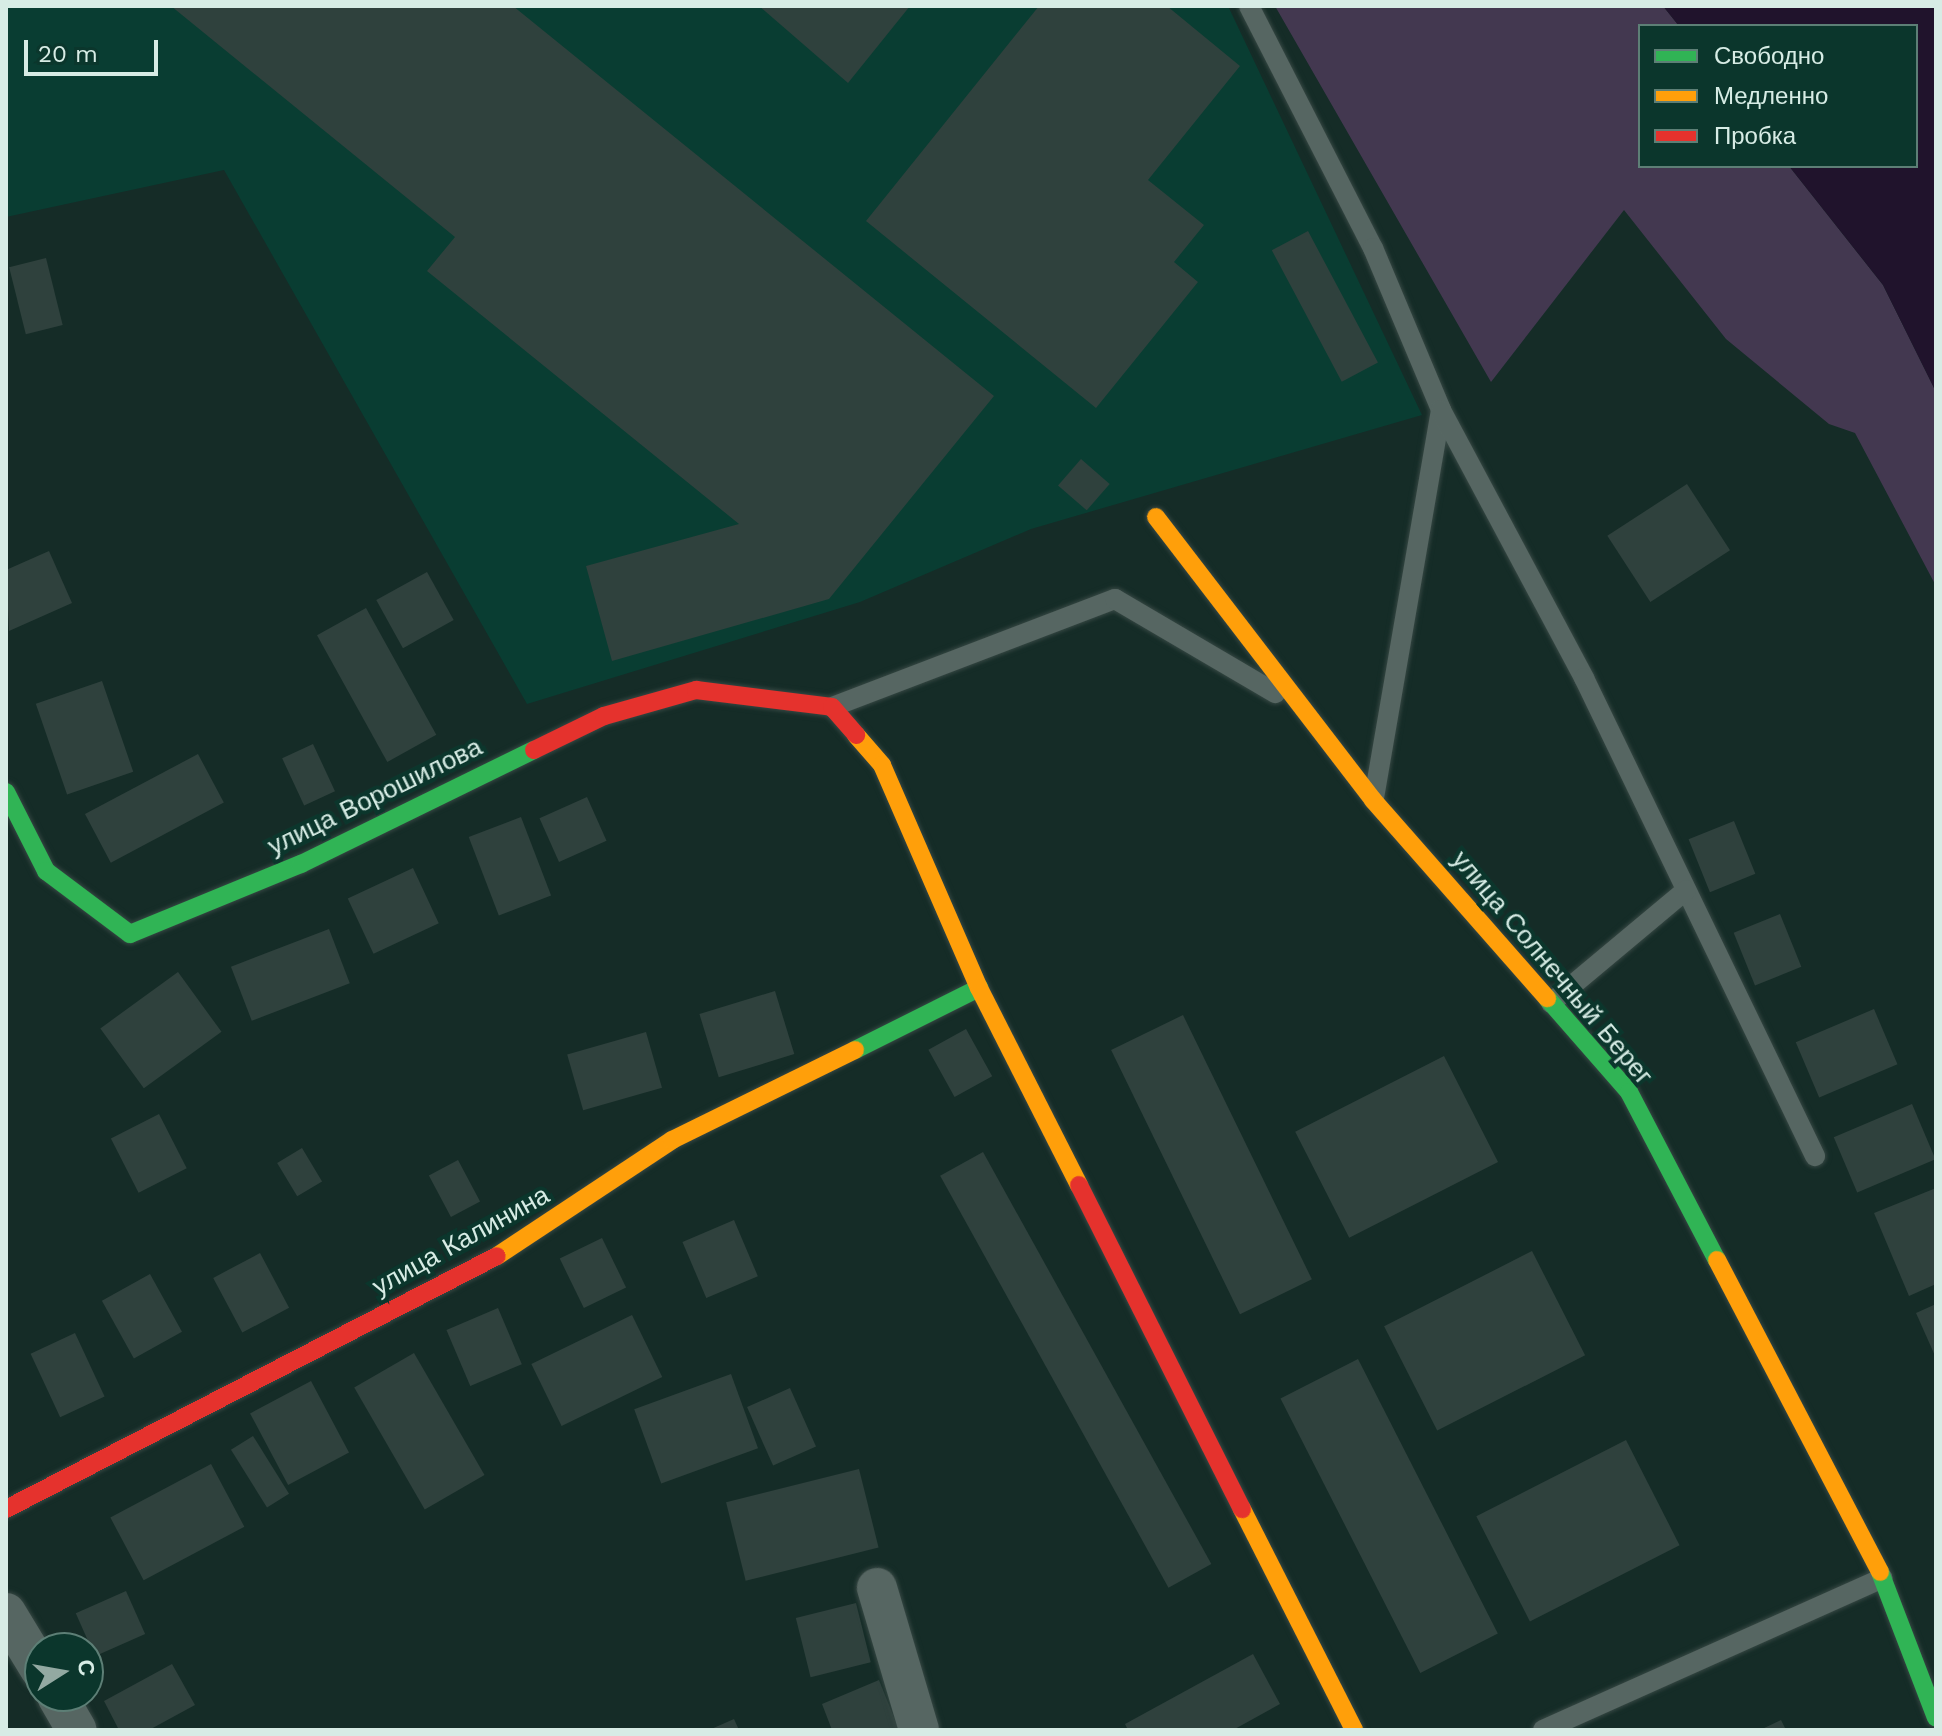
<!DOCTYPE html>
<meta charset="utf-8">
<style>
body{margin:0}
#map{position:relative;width:1942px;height:1736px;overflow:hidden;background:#152c27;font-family:"Work Sans",sans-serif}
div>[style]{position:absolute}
.built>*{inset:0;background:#093d32}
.green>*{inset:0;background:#433850}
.water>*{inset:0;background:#20132c}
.building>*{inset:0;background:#2f413d;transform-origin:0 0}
.roads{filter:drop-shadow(0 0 2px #364743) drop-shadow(0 0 2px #364743)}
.lane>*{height:20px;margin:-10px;padding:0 10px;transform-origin:10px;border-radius:10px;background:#566662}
.street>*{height:40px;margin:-20px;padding:0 20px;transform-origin:20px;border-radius:20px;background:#566662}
.fast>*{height:18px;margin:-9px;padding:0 9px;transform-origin:9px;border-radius:9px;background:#30b455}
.slow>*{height:18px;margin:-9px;padding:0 9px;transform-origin:9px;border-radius:9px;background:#ff9f0a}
.jam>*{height:18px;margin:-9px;padding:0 9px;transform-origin:9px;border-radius:9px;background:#e5322d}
span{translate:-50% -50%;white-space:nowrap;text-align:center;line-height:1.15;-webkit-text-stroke:8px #0b362c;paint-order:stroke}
.street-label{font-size:26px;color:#d7ece5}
.frame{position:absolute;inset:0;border:8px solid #d7ece5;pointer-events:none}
.legend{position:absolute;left:1638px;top:24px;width:280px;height:144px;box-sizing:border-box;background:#0b362c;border:2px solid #5d7f76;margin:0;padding:10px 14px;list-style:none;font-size:24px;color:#d7ece5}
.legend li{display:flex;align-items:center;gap:16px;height:40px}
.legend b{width:40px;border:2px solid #5d7f76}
.north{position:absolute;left:24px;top:1632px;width:80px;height:80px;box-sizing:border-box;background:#0b362c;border:2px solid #5d7f76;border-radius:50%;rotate:79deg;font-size:22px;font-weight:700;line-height:32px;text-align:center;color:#d7ece5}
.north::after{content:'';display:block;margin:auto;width:28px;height:36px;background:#93a9a2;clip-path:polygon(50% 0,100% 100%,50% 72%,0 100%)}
.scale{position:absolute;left:24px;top:40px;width:134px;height:36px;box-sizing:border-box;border:4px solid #d7ece5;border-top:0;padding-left:10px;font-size:24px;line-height:28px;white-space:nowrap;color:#d7ece5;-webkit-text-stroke:6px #0b362c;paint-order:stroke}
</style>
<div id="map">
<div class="built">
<div style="clip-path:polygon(6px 6px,1228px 6px,1422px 415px,1031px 529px,860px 602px,527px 704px,224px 170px,6px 217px)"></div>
</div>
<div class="green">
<div style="clip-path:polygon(1275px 6px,1663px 6px,1679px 26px,1640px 26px,1640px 166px,1789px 166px,1883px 285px,1936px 392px,1936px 586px,1855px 433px,1829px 424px,1726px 339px,1624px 210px,1491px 382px)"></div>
</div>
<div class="water">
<div style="clip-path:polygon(1663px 6px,1936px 6px,1936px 392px,1883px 285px,1789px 166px,1916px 166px,1916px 26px,1679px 26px)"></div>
</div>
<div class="building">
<div style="clip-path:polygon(171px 6px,513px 6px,994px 396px,829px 599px,612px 661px,586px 566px,739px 524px,427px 271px,455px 237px)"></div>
<div style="clip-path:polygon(759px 6px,910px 6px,848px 83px)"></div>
<div style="clip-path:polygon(1039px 6px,1167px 6px,1240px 66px,1148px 180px,1204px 225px,1174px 262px,1198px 282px,1096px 408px,866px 221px)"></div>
<div style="left:1308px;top:231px;width:149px;height:41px;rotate:62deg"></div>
<div style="left:46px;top:258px;width:69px;height:38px;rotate:76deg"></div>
<div style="left:1081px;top:459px;width:38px;height:35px;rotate:41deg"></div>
<div style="left:1687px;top:484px;width:79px;height:95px;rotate:57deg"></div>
<div style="clip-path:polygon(49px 551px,72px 603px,9px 631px,6px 570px)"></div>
<div style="left:427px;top:572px;width:55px;height:58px;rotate:61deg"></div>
<div style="left:366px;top:608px;width:145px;height:56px;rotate:61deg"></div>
<div style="left:102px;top:681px;width:96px;height:70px;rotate:71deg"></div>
<div style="left:313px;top:744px;width:52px;height:34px;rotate:65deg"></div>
<div style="left:198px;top:754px;width:55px;height:128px;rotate:62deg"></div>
<div style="left:587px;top:797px;width:48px;height:52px;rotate:66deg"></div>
<div style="left:521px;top:817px;width:84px;height:56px;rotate:69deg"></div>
<div style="left:1734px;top:821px;width:57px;height:49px;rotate:68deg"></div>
<div style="left:413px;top:868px;width:61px;height:72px;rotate:65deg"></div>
<div style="left:1780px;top:914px;width:57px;height:50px;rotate:68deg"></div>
<div style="left:329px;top:929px;width:58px;height:105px;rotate:69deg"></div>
<div style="left:178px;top:972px;width:74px;height:96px;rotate:54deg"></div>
<div style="left:775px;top:991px;width:66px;height:79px;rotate:73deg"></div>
<div style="left:1874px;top:1009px;width:60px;height:85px;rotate:67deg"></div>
<div style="left:1183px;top:1015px;width:294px;height:80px;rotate:64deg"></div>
<div style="left:966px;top:1029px;width:54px;height:43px;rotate:61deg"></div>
<div style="left:646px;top:1032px;width:58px;height:82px;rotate:74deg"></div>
<div style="left:1444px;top:1056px;width:119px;height:167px;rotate:63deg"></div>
<div style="left:1912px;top:1104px;width:60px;height:85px;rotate:67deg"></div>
<div style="left:159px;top:1114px;width:61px;height:54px;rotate:63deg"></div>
<div style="left:302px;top:1148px;width:39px;height:29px;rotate:59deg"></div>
<div style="left:983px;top:1152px;width:471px;height:49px;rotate:61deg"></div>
<div style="left:458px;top:1160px;width:47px;height:33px;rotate:62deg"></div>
<div style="clip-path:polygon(1936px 1188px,1936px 1284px,1909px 1296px,1874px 1213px)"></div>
<div style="left:734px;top:1220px;width:61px;height:56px;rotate:67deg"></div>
<div style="left:602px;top:1238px;width:55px;height:47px;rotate:64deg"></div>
<div style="left:1532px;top:1251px;width:117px;height:166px;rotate:63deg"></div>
<div style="left:260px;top:1253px;width:62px;height:53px;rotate:62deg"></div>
<div style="left:150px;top:1274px;width:66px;height:55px;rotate:61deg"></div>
<div style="clip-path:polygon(1936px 1304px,1936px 1358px,1916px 1313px)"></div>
<div style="left:498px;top:1308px;width:61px;height:56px;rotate:67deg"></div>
<div style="left:632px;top:1315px;width:69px;height:112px;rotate:64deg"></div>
<div style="left:75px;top:1333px;width:70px;height:49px;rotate:65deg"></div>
<div style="left:414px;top:1353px;width:141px;height:69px;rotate:60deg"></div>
<div style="left:1358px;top:1359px;width:308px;height:87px;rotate:63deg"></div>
<div style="left:731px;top:1374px;width:79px;height:103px;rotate:70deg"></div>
<div style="left:311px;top:1381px;width:81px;height:69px;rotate:62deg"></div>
<div style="left:790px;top:1388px;width:64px;height:47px;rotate:66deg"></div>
<div style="left:253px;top:1436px;width:68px;height:26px;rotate:58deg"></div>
<div style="left:1626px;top:1440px;width:118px;height:168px;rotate:63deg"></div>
<div style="left:211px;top:1464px;width:71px;height:114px;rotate:62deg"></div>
<div style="left:859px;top:1469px;width:81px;height:137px;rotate:76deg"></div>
<div style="left:126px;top:1591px;width:47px;height:55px;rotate:66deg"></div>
<div style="left:856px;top:1603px;width:61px;height:62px;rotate:76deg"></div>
<div style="clip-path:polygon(1253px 1654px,1280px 1704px,1233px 1730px,1128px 1730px,1125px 1724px)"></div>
<div style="clip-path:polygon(172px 1664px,195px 1705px,149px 1730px,119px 1730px,104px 1701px)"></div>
<div style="clip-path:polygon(879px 1680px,899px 1730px,832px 1730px,822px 1704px)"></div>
<div style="clip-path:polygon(734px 1719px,739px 1730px,709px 1730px)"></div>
<div style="clip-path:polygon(1781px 1720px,1786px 1730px,1760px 1730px)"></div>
</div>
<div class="roads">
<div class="lane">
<div style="left:1249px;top:6px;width:272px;rotate:62.9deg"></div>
<div style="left:1373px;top:248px;width:176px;rotate:67.2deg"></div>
<div style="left:1441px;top:410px;width:392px;rotate:99.8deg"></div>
<div style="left:1441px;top:410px;width:304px;rotate:61.9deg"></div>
<div style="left:1584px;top:678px;width:531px;rotate:64.21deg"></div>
<div style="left:832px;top:707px;width:303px;rotate:-20.9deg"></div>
<div style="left:1115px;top:599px;width:186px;rotate:30.4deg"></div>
<div style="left:1551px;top:1003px;width:176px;rotate:-39.9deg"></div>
<div style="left:1543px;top:1730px;width:372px;rotate:-24.1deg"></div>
</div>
<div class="street">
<div style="left:877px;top:1588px;width:148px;rotate:73.5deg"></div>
<div style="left:6px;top:1613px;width:66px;rotate:58.7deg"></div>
<div style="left:57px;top:1696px;width:39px;rotate:60deg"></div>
</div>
<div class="fast">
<div style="left:6px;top:792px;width:89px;rotate:63.1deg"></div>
<div style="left:46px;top:871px;width:105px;rotate:36.9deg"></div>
<div style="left:130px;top:934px;width:185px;rotate:-22.3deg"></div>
<div style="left:301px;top:864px;width:259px;rotate:-26.1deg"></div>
<div style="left:1547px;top:998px;width:125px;rotate:48.9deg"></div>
<div style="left:1629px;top:1092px;width:190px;rotate:62.4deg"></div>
<div style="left:855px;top:1050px;width:139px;rotate:-26.6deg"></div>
<div style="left:1880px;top:1572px;width:156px;rotate:69deg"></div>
</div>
<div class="slow">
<div style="left:1156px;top:517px;width:357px;rotate:52.5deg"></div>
<div style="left:1373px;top:800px;width:264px;rotate:48.7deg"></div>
<div style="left:856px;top:735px;width:40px;rotate:49deg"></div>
<div style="left:882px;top:765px;width:243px;rotate:66.5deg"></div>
<div style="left:979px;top:988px;width:221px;rotate:63.1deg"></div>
<div style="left:497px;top:1256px;width:210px;rotate:-33.5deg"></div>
<div style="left:672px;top:1140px;width:204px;rotate:-26.2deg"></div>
<div style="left:1717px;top:1260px;width:352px;rotate:62.4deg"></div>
<div style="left:1242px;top:1509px;width:248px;rotate:63.1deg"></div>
</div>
<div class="jam">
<div style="left:534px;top:750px;width:78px;rotate:-25.9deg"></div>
<div style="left:604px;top:716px;width:96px;rotate:-15.8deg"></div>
<div style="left:696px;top:690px;width:137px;rotate:7.1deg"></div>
<div style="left:832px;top:707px;width:37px;rotate:49deg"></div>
<div style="left:1079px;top:1185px;width:363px;rotate:63.3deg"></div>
<div style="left:6px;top:1509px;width:552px;rotate:-27.26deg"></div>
</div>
</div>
<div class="street-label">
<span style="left:375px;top:797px;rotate:-26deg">улица Ворошилова</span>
<span style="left:1552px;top:968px;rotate:50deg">улица Солнечный Берег</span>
<span style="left:461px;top:1241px;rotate:-29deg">улица Калинина</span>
</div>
<div class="frame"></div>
<ul class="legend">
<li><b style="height:10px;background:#30b455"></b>Свободно</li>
<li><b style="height:10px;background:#ff9f0a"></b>Медленно</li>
<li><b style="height:10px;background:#e5322d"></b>Пробка</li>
</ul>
<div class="north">С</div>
<div class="scale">20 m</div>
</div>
